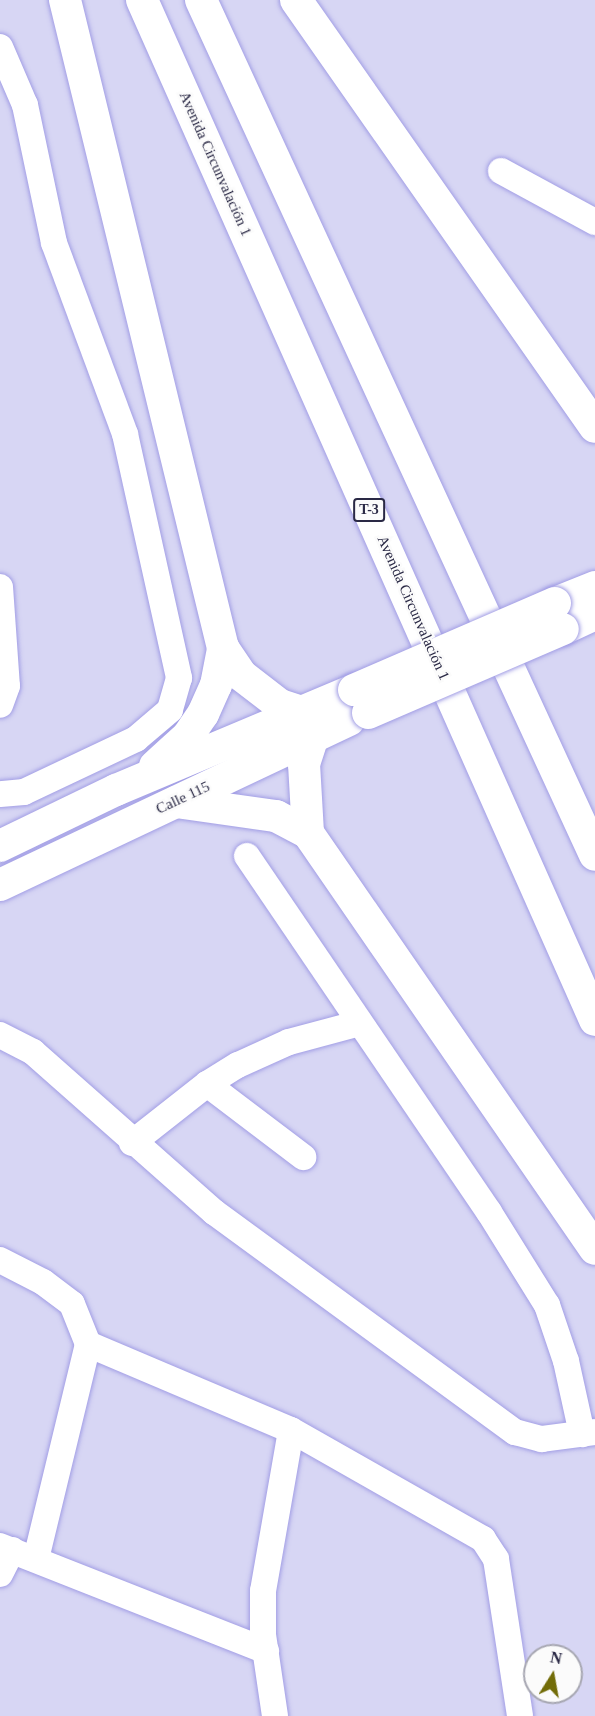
<!DOCTYPE html>
<meta charset="utf-8">
<style>
body{margin:0}
#map{position:relative;width:595px;height:1716px;overflow:hidden;background:#d7d6f4;font-family:"Times New Roman",serif}
div>[style]{position:absolute}
.roads{filter:drop-shadow(0 0 2px #a29ee5) drop-shadow(0 0 2px #a29ee5)}
.minor>*{height:26px;margin:-13px;padding:0 13px;transform-origin:13px;border-radius:13px;background:#fff}
.major>*{height:32px;margin:-16px;padding:0 16px;transform-origin:16px;border-radius:16px;background:#fff}
.bridges{filter:drop-shadow(0 0 2px #a29ee5) drop-shadow(0 0 2px #a29ee5)}
.major-bridge>*{height:32px;margin:-16px;padding:0 16px;transform-origin:16px;border-radius:16px;background:#fff}
span{translate:-50% -50%;white-space:nowrap;text-align:center;line-height:1.15;-webkit-text-stroke:5px #fbfbfb;paint-order:stroke}
.shield-label span{padding:2px 4px;background:#fbfbfb;border:2px solid;border-radius:4px;-webkit-text-stroke-width:0}
.shield-label{font-size:14px;color:#2a2945;font-weight:700}
.street-label{font-size:15px;color:#2a2945}
.north{position:absolute;left:523px;top:1644px;width:60px;height:60px;box-sizing:border-box;background:#fbfbfb;border:2px solid #a7a7b2;border-radius:50%;rotate:11deg;font-size:16px;font-weight:700;line-height:24px;text-align:center;color:#2a2945}
.north::after{content:'';display:block;margin:auto;width:21px;height:27px;background:#726c08;clip-path:polygon(50% 0,100% 100%,50% 72%,0 100%)}
</style>
<div id="map">
<div class="roads">
<div class="minor">
<div style="left:0;top:47px;width:63px;rotate:66.7deg"></div>
<div style="left:25px;top:105px;width:141px;rotate:78.1deg"></div>
<div style="left:54px;top:243px;width:204px;rotate:69.6deg"></div>
<div style="left:125px;top:434px;width:250px;rotate:77.5deg"></div>
<div style="left:179px;top:678px;width:33px;rotate:106deg"></div>
<div style="left:170px;top:710px;width:45px;rotate:139.5deg"></div>
<div style="left:136px;top:739px;width:124px;rotate:154.7deg"></div>
<div style="left:24px;top:792px;width:24px;rotate:175deg"></div>
<div style="left:501px;top:171px;width:107px;rotate:28.5deg"></div>
<div style="left:0;top:587px;width:99px;rotate:86deg"></div>
<div style="left:7px;top:686px;width:20px;rotate:110deg"></div>
<div style="left:247px;top:856px;width:430px;rotate:55.8deg"></div>
<div style="left:489px;top:1212px;width:110px;rotate:58.1deg"></div>
<div style="left:547px;top:1305px;width:59px;rotate:71.3deg"></div>
<div style="left:566px;top:1361px;width:75px;rotate:77.6deg"></div>
<div style="left:0;top:1035px;width:37px;rotate:27deg"></div>
<div style="left:33px;top:1052px;width:242px;rotate:41.5deg"></div>
<div style="left:214px;top:1212px;width:373px;rotate:36.2deg"></div>
<div style="left:515px;top:1432px;width:28px;rotate:15deg"></div>
<div style="left:542px;top:1439px;width:53px;rotate:-7.5deg"></div>
<div style="left:207px;top:1084px;width:121px;rotate:37.2deg"></div>
<div style="left:132px;top:1143px;width:95px;rotate:-38.2deg"></div>
<div style="left:207px;top:1084px;width:36px;rotate:-32deg"></div>
<div style="left:238px;top:1065px;width:56px;rotate:-24.3deg"></div>
<div style="left:289px;top:1042px;width:73px;rotate:-15deg"></div>
<div style="left:0;top:1260px;width:48px;rotate:27.1deg"></div>
<div style="left:43px;top:1282px;width:36px;rotate:37deg"></div>
<div style="left:72px;top:1304px;width:43px;rotate:68.2deg"></div>
<div style="left:88px;top:1344px;width:221px;rotate:103.6deg"></div>
<div style="left:88px;top:1344px;width:220px;rotate:23deg"></div>
<div style="left:291px;top:1430px;width:221px;rotate:29.6deg"></div>
<div style="left:483px;top:1539px;width:24px;rotate:57deg"></div>
<div style="left:496px;top:1559px;width:159px;rotate:81.3deg"></div>
<div style="left:0;top:1546px;width:286px;rotate:21.5deg"></div>
<div style="left:0;top:1574px;width:27px;rotate:-63deg"></div>
<div style="left:275px;top:1716px;width:82px;rotate:-98.4deg"></div>
<div style="left:263px;top:1635px;width:44px;rotate:-90deg"></div>
<div style="left:263px;top:1591px;width:163px;rotate:-80.1deg"></div>
</div>
<div class="major">
<div style="left:65px;top:0;width:667px;rotate:76.3deg"></div>
<div style="left:223px;top:648px;width:32px;rotate:56deg"></div>
<div style="left:241px;top:675px;width:49px;rotate:37.6deg"></div>
<div style="left:280px;top:705px;width:42px;rotate:18deg"></div>
<div style="left:320px;top:718px;width:27px;rotate:4deg"></div>
<div style="left:142px;top:0;width:1116px;rotate:66.05deg"></div>
<div style="left:201px;top:0;width:941px;rotate:65.26deg"></div>
<div style="left:296px;top:0;width:521px;rotate:55deg"></div>
<div style="left:555px;top:603px;width:43px;rotate:-21.8deg"></div>
<div style="left:563px;top:629px;width:35px;rotate:-25deg"></div>
<div style="left:155px;top:766px;width:45px;rotate:-42.3deg"></div>
<div style="left:188px;top:736px;width:27px;rotate:-56deg"></div>
<div style="left:203px;top:714px;width:32px;rotate:-66deg"></div>
<div style="left:216px;top:685px;width:38px;rotate:-79deg"></div>
<div style="left:176px;top:802px;width:101px;rotate:8deg"></div>
<div style="left:276px;top:816px;width:36px;rotate:28deg"></div>
<div style="left:308px;top:833px;width:505px;rotate:55.4deg"></div>
<div style="left:308px;top:833px;width:69px;rotate:-93.3deg"></div>
<div style="left:304px;top:764px;width:40px;rotate:-72deg"></div>
<div style="left:0;top:846px;width:129px;rotate:-25.8deg"></div>
<div style="left:116px;top:790px;width:258px;rotate:-22.8deg"></div>
<div style="left:0;top:885px;width:386px;rotate:-25.3deg"></div>
</div>
</div>
<div class="bridges">
<div class="major-bridge">
<div style="left:354px;top:690px;width:219px;rotate:-23.4deg"></div>
<div style="left:368px;top:713px;width:212px;rotate:-23.3deg"></div>
</div>
</div>
<div class="shield-label">
<span style="left:369px;top:510px">T-3</span>
</div>
<div class="street-label">
<span style="left:215px;top:164px;rotate:66deg">Avenida Circunvalación 1</span>
<span style="left:413px;top:608px;rotate:66deg">Avenida Circunvalación 1</span>
<span style="left:183px;top:798px;rotate:-25deg">Calle 115</span>
</div>
<div class="north">N</div>
</div>
